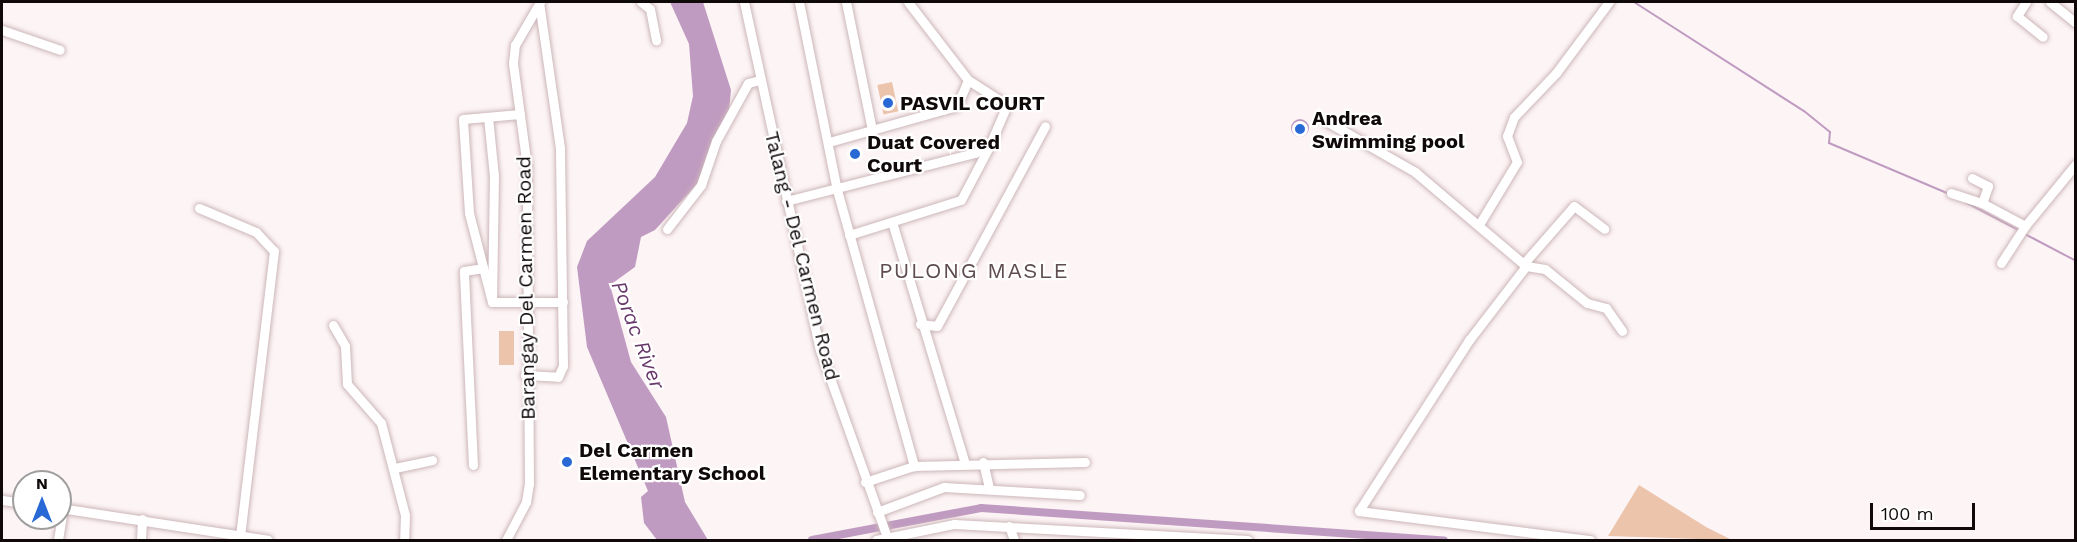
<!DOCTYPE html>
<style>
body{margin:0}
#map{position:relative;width:2077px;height:542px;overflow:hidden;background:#fdf4f5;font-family:"Work Sans",sans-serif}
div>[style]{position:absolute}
.green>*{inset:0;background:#ecc3ab;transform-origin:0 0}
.water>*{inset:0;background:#c09bc1}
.round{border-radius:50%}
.stream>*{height:2px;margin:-1px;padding:0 1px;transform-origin:1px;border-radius:1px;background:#c09bc1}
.canal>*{height:8px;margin:-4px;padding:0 4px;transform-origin:4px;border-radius:4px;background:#c09bc1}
.roads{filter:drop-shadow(0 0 2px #ccb6b9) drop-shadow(0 0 2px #ccb6b9)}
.minor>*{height:9px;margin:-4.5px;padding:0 4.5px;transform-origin:4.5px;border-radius:4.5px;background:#fff}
.dots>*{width:16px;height:16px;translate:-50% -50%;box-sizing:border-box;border:3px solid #fff;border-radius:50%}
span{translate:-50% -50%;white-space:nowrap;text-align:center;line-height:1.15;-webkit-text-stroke:4.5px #fff;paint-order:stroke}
.poi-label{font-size:20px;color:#10090a;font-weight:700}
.left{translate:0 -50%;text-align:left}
.street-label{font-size:20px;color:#10090a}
.water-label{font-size:21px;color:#67386a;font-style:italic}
.quarter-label{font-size:22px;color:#5f4c4f;letter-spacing:1.5px}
.frame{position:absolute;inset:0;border:3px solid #10090a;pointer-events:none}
.north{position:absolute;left:12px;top:470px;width:60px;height:60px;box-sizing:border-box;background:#fff;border:2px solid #9f9d9d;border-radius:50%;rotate:0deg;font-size:16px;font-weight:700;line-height:24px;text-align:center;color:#10090a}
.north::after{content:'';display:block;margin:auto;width:21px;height:27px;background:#2869d5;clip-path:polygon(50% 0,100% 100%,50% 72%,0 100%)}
.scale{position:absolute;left:1870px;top:503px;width:105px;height:27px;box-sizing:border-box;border:3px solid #10090a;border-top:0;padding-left:8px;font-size:18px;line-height:21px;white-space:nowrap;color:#10090a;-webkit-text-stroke:4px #fff;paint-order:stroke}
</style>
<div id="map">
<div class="green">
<div style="left:892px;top:82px;width:30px;height:15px;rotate:78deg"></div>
<div style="left:499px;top:331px;width:15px;height:34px"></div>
<div style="clip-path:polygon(1639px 485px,1706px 527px,1732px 540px,1608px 536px)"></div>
</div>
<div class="water">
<div style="clip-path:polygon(670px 2px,703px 2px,731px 90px,729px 111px,697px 184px,655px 230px,641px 237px,635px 267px,610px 285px,631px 362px,666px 417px,685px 502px,708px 540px,657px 540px,644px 523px,641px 497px,648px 491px,587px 347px,577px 267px,587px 241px,655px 177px,687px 123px,693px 96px,689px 44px)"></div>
<div class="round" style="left:1291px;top:119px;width:18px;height:18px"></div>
</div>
<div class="stream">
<div style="left:1634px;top:2px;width:202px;rotate:32.7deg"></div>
<div style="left:1804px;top:111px;width:33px;rotate:39deg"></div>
<div style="left:1830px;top:132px;width:11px;rotate:95deg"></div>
<div style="left:1829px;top:143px;width:130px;rotate:23deg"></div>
<div style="left:1965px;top:202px;width:60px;rotate:27.8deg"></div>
<div style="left:2023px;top:233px;width:60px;rotate:27.8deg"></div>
</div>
<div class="canal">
<div style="left:812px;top:540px;width:172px;rotate:-10.7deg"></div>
<div style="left:981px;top:508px;width:464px;rotate:4deg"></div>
</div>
<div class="roads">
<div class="minor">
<div style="left:641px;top:2px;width:11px;rotate:38deg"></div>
<div style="left:650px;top:9px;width:32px;rotate:79deg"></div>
<div style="left:744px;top:2px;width:356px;rotate:77.7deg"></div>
<div style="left:820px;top:350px;width:202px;rotate:70.3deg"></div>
<div style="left:799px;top:2px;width:192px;rotate:78.6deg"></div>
<div style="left:837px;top:190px;width:287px;rotate:74.4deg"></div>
<div style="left:846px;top:2px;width:131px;rotate:78.5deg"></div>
<div style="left:2026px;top:2px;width:17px;rotate:123deg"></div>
<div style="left:2017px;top:16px;width:33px;rotate:39deg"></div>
<div style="left:2050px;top:2px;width:33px;rotate:39deg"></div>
<div style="left:2px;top:30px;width:61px;rotate:19deg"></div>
<div style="left:488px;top:117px;width:59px;rotate:84.2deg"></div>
<div style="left:494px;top:176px;width:123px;rotate:90.9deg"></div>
<div style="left:1326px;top:121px;width:103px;rotate:29.8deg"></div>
<div style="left:1415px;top:172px;width:145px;rotate:40.3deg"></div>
<div style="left:1526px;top:266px;width:93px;rotate:127.6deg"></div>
<div style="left:1469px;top:340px;width:203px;rotate:122.8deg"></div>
<div style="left:1359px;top:511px;width:233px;rotate:7.2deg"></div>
<div style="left:829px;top:142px;width:133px;rotate:-15.7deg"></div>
<div style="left:957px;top:106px;width:28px;rotate:-67deg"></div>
<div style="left:1972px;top:178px;width:18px;rotate:27deg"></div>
<div style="left:1988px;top:186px;width:18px;rotate:109deg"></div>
<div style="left:1982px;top:203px;width:49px;rotate:28.1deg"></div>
<div style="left:2025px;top:226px;width:80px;rotate:-50.6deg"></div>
<div style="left:1951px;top:193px;width:33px;rotate:18deg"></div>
<div style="left:786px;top:201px;width:195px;rotate:-14.3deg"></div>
<div style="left:975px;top:153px;width:19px;rotate:-35deg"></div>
<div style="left:991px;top:142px;width:40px;rotate:-66.6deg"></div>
<div style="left:1007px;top:105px;width:46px;rotate:-147.3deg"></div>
<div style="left:968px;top:80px;width:98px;rotate:-127.6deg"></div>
<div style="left:199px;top:208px;width:62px;rotate:22.8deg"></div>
<div style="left:256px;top:232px;width:26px;rotate:47deg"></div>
<div style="left:274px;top:251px;width:287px;rotate:96.8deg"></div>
<div style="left:892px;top:222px;width:253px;rotate:73.2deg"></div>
<div style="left:1480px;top:223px;width:71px;rotate:-58.8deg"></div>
<div style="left:1517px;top:162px;width:28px;rotate:-111deg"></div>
<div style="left:1507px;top:136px;width:20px;rotate:-70deg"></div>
<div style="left:1514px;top:117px;width:61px;rotate:-46.3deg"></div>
<div style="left:1556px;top:73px;width:89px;rotate:-53.3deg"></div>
<div style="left:667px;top:229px;width:56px;rotate:-52.3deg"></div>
<div style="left:701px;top:185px;width:46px;rotate:-71.2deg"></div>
<div style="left:716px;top:141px;width:66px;rotate:-61.1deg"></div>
<div style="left:748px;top:83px;width:12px;rotate:-14deg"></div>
<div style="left:849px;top:235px;width:117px;rotate:-17.4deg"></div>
<div style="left:961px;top:200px;width:60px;rotate:-62.2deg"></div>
<div style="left:1525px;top:262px;width:74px;rotate:-48.8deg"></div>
<div style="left:1574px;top:206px;width:38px;rotate:37deg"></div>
<div style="left:2001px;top:263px;width:44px;rotate:-57deg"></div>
<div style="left:1526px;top:266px;width:19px;rotate:9deg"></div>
<div style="left:1545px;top:269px;width:54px;rotate:39deg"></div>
<div style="left:1587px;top:303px;width:20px;rotate:15deg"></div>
<div style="left:1606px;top:308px;width:28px;rotate:55deg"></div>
<div style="left:492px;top:302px;width:92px;rotate:-104.5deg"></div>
<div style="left:469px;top:213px;width:94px;rotate:-93.7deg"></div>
<div style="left:463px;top:119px;width:57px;rotate:-5deg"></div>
<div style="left:492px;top:302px;width:71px"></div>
<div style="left:920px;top:324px;width:17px;rotate:7deg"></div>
<div style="left:937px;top:326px;width:227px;rotate:-61.6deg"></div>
<div style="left:333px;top:325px;width:24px;rotate:60deg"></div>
<div style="left:345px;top:346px;width:38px;rotate:87deg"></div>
<div style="left:347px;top:384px;width:52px;rotate:48.9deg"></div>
<div style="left:381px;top:423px;width:95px;rotate:75.4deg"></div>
<div style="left:405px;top:515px;width:25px;rotate:92deg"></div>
<div style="left:525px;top:375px;width:33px;rotate:3deg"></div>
<div style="left:558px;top:377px;width:12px;rotate:-66deg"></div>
<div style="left:563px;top:366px;width:218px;rotate:-90.8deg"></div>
<div style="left:560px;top:148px;width:147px;rotate:-98.2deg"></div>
<div style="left:983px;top:462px;width:27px;rotate:77deg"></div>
<div style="left:473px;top:465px;width:194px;rotate:-92.7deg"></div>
<div style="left:464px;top:271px;width:18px;rotate:-9deg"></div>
<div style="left:395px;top:468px;width:38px;rotate:-12deg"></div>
<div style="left:865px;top:482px;width:52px;rotate:-18.1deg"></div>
<div style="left:914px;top:466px;width:171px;rotate:-1.3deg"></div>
<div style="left:2px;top:500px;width:22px;rotate:8deg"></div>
<div style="left:60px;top:508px;width:210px;rotate:8.7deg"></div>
<div style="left:877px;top:512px;width:72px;rotate:-20.5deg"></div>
<div style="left:944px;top:487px;width:136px;rotate:3.4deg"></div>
<div style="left:1009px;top:526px;width:15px;rotate:70deg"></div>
<div style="left:58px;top:540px;width:32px;rotate:-81deg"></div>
<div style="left:141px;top:540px;width:21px;rotate:-87deg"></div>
<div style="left:506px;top:540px;width:43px;rotate:-62.2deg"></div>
<div style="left:526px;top:502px;width:18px;rotate:-81deg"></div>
<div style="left:529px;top:484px;width:317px;rotate:-90.4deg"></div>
<div style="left:527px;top:167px;width:105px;rotate:-97.7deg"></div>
<div style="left:513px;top:63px;width:18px;rotate:-84deg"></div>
<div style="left:515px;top:45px;width:50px;rotate:-59.8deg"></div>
<div style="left:876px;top:540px;width:80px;rotate:-11.6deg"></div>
<div style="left:954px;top:524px;width:294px;rotate:3.1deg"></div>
</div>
</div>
<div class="dots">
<div style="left:888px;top:103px;background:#2869d5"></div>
<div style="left:1300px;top:129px;background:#2869d5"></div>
<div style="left:855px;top:154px;background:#2869d5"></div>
<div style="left:567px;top:462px;background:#2869d5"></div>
</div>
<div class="poi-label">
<span class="left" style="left:900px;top:103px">PASVIL COURT</span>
<span class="left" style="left:1312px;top:130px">Andrea<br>Swimming pool</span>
<span class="left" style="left:867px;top:154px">Duat Covered<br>Court</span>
<span class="left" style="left:579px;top:462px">Del Carmen<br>Elementary School</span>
</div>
<div class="street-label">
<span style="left:802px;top:256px;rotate:76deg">Talang - Del Carmen Road</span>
<span style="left:526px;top:288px;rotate:-91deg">Barangay Del Carmen Road</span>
</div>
<div class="water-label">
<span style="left:638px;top:335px;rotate:69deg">Porac River</span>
</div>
<div class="quarter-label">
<span style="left:974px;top:271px">PULONG MASLE</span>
</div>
<div class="frame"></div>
<div class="north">N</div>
<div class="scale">100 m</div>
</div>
